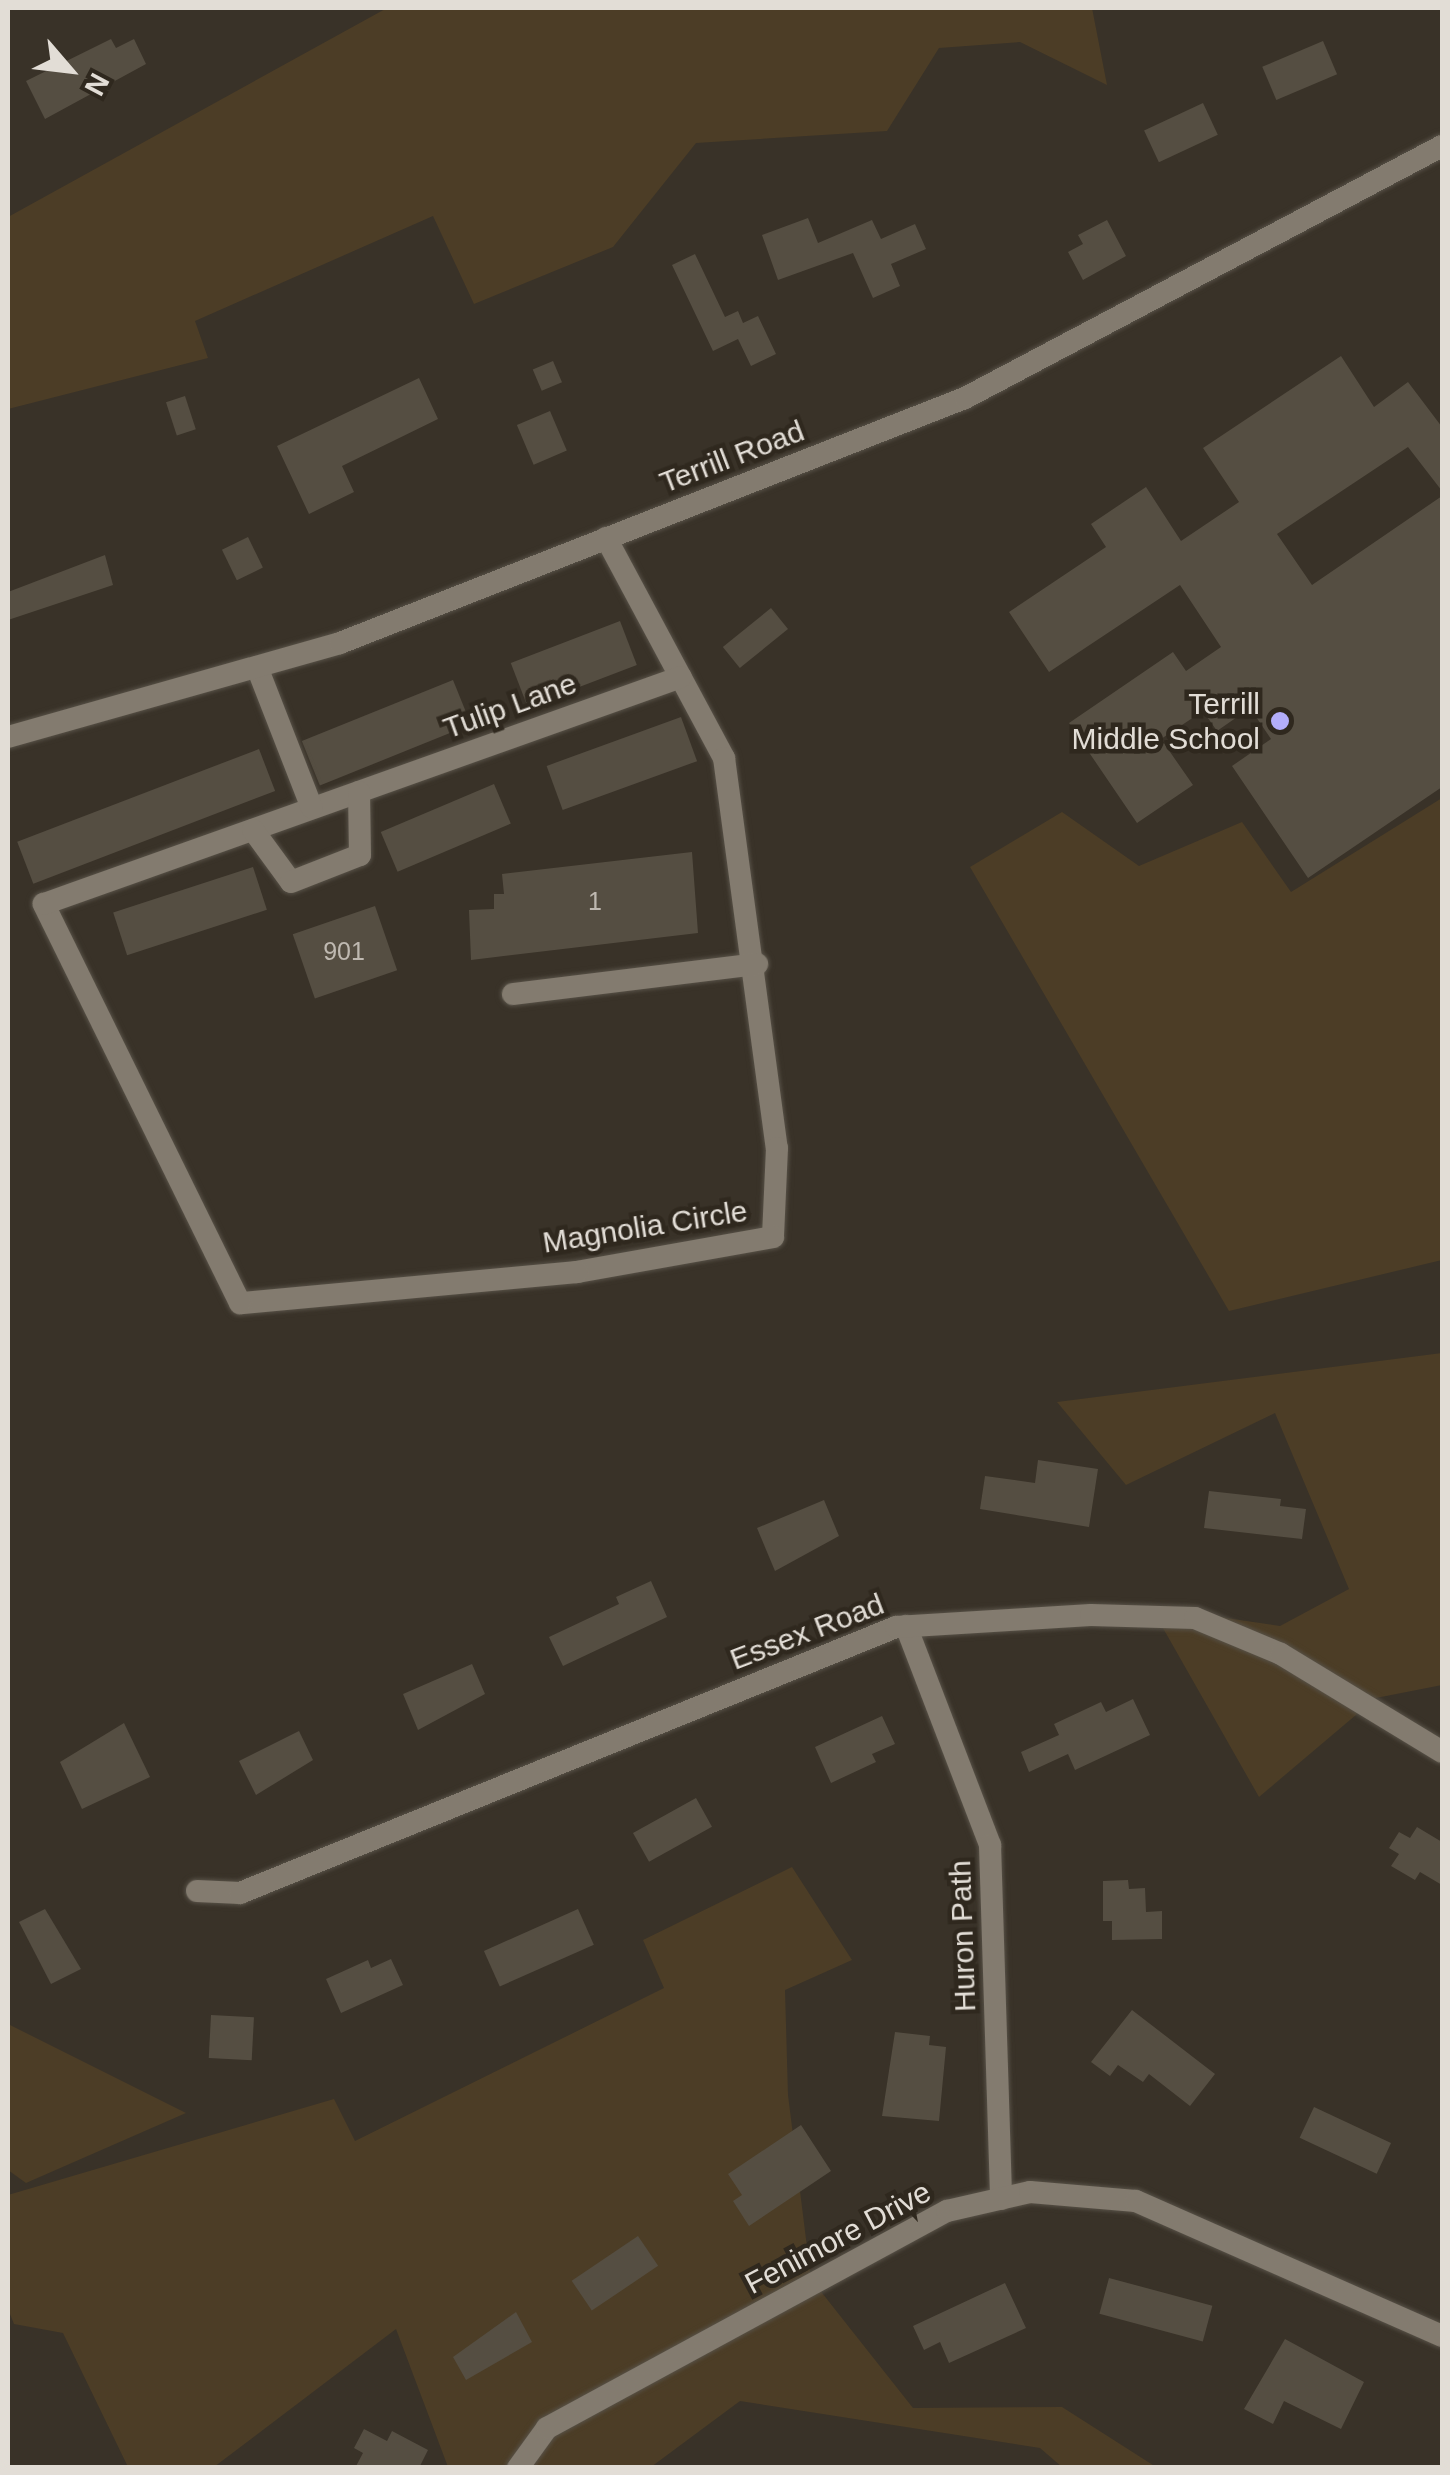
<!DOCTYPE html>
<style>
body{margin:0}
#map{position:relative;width:1450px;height:2475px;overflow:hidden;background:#393228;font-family:Helvetica,sans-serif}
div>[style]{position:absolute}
.green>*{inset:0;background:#4c3d26}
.building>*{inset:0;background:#554e42;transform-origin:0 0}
.roads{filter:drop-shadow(0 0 2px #575147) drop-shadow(0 0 2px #575147)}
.minor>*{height:22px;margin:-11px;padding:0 11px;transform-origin:11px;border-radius:11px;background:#837b6f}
.dots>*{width:28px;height:28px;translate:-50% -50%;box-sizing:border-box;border:5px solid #2f281e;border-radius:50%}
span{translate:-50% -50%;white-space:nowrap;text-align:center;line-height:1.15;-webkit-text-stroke:9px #2f281e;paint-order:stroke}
.number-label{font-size:25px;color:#bfb9b1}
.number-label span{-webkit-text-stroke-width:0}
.street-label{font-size:30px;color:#e2ddd6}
.poi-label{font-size:30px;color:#e2ddd6}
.right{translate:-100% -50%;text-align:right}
.frame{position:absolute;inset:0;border:10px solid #e2ddd6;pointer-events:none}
.north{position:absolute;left:20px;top:20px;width:100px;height:100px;-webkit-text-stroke:8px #2f281e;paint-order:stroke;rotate:118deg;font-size:28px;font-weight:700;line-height:40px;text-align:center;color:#e2ddd6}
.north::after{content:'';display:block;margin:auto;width:35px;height:45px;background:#e2ddd6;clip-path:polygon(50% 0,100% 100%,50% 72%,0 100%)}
</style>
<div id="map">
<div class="green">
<div style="clip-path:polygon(387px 8px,1092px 8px,1107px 85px,1020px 42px,939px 48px,887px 131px,696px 143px,613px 247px,474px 304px,433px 216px,195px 321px,208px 358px,8px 409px,8px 217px)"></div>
<div style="clip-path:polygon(1442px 798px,1442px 1260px,1229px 1311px,970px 867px,1062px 812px,1139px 866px,1242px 822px,1291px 892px)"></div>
<div style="clip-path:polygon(1442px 1353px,1442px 1685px,1376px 1698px,1259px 1797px,1151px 1607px,1280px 1626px,1349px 1589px,1275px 1413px,1126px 1485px,1057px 1402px)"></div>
<div style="clip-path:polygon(792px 1867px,852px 1960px,785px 1990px,788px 2095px,811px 2279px,913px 2408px,1062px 2407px,1156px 2467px,1062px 2467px,1040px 2448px,740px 2401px,651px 2467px,448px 2467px,396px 2329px,214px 2467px,128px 2467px,63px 2333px,14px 2324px,8px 2309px,8px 2195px,334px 2099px,355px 2141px,664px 1988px,643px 1940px)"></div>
<div style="clip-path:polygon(8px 2024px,186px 2113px,26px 2183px,8px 2170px)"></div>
</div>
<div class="building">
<div style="clip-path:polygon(111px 39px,116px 48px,134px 39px,146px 64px,45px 119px,26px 81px)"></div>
<div style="left:1323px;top:41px;width:36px;height:66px;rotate:67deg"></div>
<div style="left:1203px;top:103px;width:35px;height:65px;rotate:65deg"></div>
<div style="clip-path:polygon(808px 218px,818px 243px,872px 220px,881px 239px,915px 224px,926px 249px,891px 264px,900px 286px,873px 298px,853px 253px,778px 280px,762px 235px)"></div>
<div style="clip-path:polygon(1107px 220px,1126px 256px,1083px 280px,1068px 252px,1083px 244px,1078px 235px)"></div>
<div style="clip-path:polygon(695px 254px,725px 317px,738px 311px,743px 323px,758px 316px,776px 354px,751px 366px,738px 339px,713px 351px,672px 265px)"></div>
<div style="clip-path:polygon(1341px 356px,1374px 407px,1408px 382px,1442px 427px,1442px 491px,1408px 447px,1277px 534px,1312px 585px,1442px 496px,1442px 787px,1308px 878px,1232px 766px,1271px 739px,1250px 708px,1217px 731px,1203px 711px,1161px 739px,1193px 785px,1137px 823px,1069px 723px,1173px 652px,1186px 671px,1221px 647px,1180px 585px,1049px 672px,1009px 612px,1106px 547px,1091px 524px,1146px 487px,1181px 541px,1239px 502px,1203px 448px)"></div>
<div style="left:553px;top:361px;width:23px;height:22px;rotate:67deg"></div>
<div style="clip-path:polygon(419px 378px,438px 419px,342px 466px,354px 492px,309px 514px,277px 446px)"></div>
<div style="left:185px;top:396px;width:35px;height:20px;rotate:72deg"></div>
<div style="left:550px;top:411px;width:43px;height:36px;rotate:67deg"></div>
<div style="left:248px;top:537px;width:34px;height:29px;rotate:64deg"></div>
<div style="clip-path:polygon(105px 555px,113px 585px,8px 620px,8px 592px)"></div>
<div style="left:771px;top:608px;width:27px;height:62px;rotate:51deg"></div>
<div style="left:620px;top:621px;width:47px;height:117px;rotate:69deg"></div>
<div style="left:453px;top:680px;width:48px;height:163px;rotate:68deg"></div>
<div style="left:681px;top:717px;width:47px;height:143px;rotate:70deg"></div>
<div style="left:259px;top:749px;width:45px;height:259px;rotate:69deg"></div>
<div style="left:494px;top:784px;width:43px;height:123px;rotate:67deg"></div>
<div style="clip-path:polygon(692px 852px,698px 933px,471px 960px,469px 910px,494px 909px,494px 894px,504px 894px,502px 874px)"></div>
<div style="left:253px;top:867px;width:45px;height:147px;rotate:72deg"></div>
<div style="left:375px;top:906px;width:68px;height:87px;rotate:71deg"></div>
<div style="clip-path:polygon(1038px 1460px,1098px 1469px,1089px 1527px,980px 1509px,985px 1476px,1035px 1483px)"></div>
<div style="clip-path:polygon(1209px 1491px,1281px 1499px,1280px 1506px,1306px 1509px,1302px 1539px,1204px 1528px)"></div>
<div style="clip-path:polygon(824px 1500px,839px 1536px,775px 1571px,757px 1528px)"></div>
<div style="clip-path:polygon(651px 1581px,667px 1617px,563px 1666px,549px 1637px,619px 1604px,616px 1597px)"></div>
<div style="clip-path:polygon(472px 1664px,485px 1694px,418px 1730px,403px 1694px)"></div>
<div style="clip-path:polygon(1133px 1699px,1150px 1735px,1075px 1770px,1068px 1754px,1029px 1772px,1021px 1752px,1059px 1735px,1054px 1724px,1101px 1702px,1106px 1712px)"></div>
<div style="clip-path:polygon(882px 1716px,895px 1744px,872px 1754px,876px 1762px,831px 1783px,815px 1747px)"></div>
<div style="clip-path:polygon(124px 1723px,150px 1777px,82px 1809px,60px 1762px)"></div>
<div style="clip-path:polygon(299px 1731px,313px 1760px,256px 1795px,239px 1761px)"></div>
<div style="left:696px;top:1798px;width:33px;height:72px;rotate:61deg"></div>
<div style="clip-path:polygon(1417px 1827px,1442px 1842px,1442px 1885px,1420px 1872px,1415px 1880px,1391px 1866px,1399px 1854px,1389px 1848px,1399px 1832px,1410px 1838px)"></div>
<div style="clip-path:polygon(1128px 1880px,1129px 1889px,1145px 1888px,1146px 1912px,1162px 1911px,1162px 1939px,1112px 1940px,1112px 1921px,1103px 1921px,1103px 1881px)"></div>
<div style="clip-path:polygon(45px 1909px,81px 1969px,51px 1984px,19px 1922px)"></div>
<div style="left:578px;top:1909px;width:39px;height:103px;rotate:66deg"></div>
<div style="clip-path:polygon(391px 1959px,403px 1985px,341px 2013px,326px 1979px,368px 1960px,371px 1968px)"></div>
<div style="clip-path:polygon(1132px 2010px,1215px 2074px,1190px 2106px,1149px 2074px,1143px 2082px,1118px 2065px,1110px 2076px,1091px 2062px)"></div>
<div style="left:211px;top:2015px;width:43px;height:43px;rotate:3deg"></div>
<div style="clip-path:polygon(895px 2032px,930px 2036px,929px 2045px,946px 2047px,939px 2121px,882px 2116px)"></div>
<div style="left:1314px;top:2107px;width:85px;height:34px;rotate:25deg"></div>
<div style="clip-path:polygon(801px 2125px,831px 2171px,749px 2226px,733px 2201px,742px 2195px,728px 2174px)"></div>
<div style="left:638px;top:2236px;width:36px;height:80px;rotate:56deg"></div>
<div style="left:1109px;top:2278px;width:107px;height:37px;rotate:15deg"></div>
<div style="clip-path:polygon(1005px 2283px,1026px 2328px,949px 2363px,940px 2342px,924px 2350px,913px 2326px)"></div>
<div style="clip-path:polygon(516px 2312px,532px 2342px,466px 2380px,453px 2357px)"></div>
<div style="clip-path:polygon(1285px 2339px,1364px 2382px,1341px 2429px,1284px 2401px,1273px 2424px,1244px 2409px)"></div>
<div style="clip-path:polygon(364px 2429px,387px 2441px,392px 2431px,428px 2450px,419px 2468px,355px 2468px,363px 2453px,354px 2448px)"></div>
</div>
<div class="roads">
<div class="minor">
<div style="left:606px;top:538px;width:250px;rotate:61.8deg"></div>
<div style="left:724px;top:758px;width:394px;rotate:82.3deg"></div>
<div style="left:777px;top:1148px;width:89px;rotate:92.6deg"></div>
<div style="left:773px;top:1237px;width:199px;rotate:169.9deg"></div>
<div style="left:577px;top:1272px;width:338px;rotate:174.7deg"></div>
<div style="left:240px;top:1303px;width:445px;rotate:-116.2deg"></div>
<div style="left:44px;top:904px;width:676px;rotate:-19.61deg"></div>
<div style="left:257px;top:667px;width:151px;rotate:68.7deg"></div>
<div style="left:8px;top:737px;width:345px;rotate:-15.8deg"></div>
<div style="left:340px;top:643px;width:671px;rotate:-21.41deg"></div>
<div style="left:965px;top:398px;width:539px;rotate:-27.85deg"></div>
<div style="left:253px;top:830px;width:64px;rotate:53.8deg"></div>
<div style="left:291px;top:882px;width:74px;rotate:-21.4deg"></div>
<div style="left:360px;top:855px;width:63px;rotate:-90.9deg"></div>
<div style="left:513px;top:994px;width:246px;rotate:-7deg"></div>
<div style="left:906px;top:1626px;width:235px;rotate:69deg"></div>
<div style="left:990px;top:1845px;width:354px;rotate:88.2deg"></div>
<div style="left:197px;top:1891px;width:43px;rotate:2.7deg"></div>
<div style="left:240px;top:1893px;width:708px;rotate:-22.07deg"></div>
<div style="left:896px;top:1627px;width:195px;rotate:-3.5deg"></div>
<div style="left:1091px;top:1615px;width:104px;rotate:1.7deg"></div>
<div style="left:1195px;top:1618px;width:93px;rotate:22.7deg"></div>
<div style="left:1281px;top:1654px;width:188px;rotate:31.3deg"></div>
<div style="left:518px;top:2468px;width:49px;rotate:-54.1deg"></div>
<div style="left:547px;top:2428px;width:455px;rotate:-28.5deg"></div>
<div style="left:947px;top:2211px;width:85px;rotate:-12.9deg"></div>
<div style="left:1030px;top:2192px;width:106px;rotate:4.9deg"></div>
<div style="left:1136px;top:2201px;width:334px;rotate:23.8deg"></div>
</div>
</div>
<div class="dots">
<div style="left:1280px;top:721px;background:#b3adf9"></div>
</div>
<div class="number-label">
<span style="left:595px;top:901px">1</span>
<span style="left:344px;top:951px">901</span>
</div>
<div class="street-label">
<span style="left:732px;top:457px;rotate:-21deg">Terrill Road</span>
<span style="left:510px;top:706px;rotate:-20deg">Tulip Lane</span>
<span style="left:645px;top:1227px;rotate:-9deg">Magnolia Circle</span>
<span style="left:807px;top:1632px;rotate:-21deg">Essex Road</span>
<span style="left:963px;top:1936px;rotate:-92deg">Huron Path</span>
<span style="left:838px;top:2238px;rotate:-28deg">Fenimore Drive</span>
</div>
<div class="poi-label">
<span class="right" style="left:1260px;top:721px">Terrill<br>Middle School</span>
</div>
<div class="frame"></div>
<div class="north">N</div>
</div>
